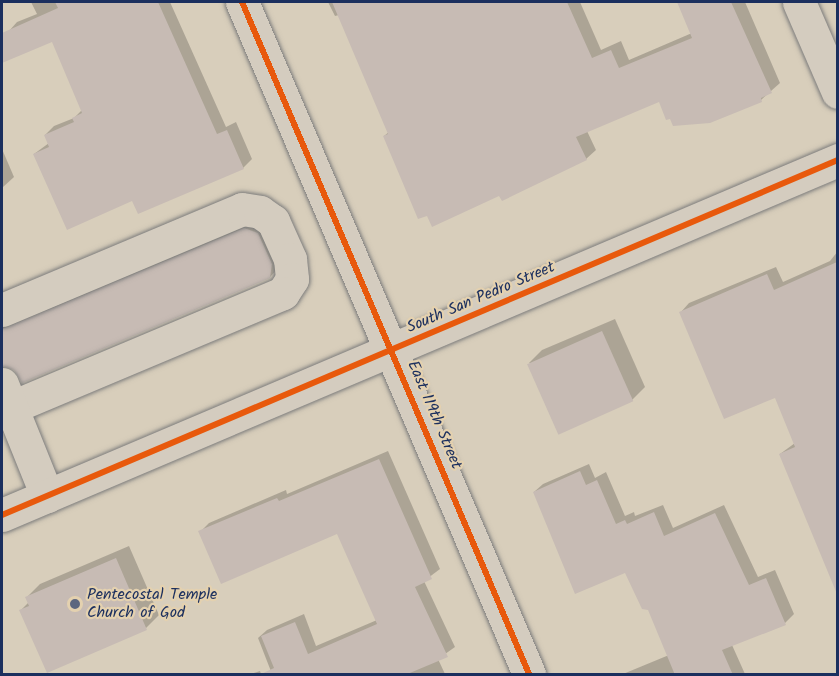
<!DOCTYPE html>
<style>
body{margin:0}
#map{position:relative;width:839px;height:676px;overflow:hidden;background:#d8cebb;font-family:Kalam,sans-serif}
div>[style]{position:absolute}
.shadow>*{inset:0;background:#0003}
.building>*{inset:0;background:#c7bbb4;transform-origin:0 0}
.roads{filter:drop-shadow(0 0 2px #7c7c7c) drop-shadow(0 0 2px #7c7c7c)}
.minor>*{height:33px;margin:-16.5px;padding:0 16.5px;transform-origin:16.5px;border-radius:16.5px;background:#d4ccbf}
.cycleway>*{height:6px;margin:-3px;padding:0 3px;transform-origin:3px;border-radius:3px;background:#e8590c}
.dots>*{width:16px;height:16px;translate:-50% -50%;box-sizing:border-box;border:3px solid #e4d1af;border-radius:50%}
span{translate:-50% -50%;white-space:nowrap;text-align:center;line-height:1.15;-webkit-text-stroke:4.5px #e4d1af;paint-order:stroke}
.street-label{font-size:16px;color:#1b2f5e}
.poi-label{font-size:16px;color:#1b2f5e}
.left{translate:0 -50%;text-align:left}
.frame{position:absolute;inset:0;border:3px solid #1b2f5e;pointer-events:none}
</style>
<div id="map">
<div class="shadow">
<div style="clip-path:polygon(31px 2px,170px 2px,226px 127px,236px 122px,252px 159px,243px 168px,133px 199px,34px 154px,49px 143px,45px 135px,54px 126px,74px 118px,82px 110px,53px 40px,9px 31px,17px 22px,37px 14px)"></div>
<div style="clip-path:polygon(328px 2px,580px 2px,601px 50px,621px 41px,629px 60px,692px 33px,679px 2px,745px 2px,780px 83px,761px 100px,660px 100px,587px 131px,596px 150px,586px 159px,500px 194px,384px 136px,389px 132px,339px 15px,335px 16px)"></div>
<div style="clip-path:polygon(2px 149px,14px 177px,2px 188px)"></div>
<div style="clip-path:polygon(264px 210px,289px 257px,270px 277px,2px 364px,20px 415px,2px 434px,2px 319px)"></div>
<div style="clip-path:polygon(838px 251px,838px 589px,780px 454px,795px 443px,775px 396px,681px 312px,689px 303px,776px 267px,783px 282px,830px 261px)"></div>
<div style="clip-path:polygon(615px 319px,645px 387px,632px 400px,529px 363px,542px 350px)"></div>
<div style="clip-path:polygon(388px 451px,440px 569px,424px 581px,455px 647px,438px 659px,445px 674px,272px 674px,258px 638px,267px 630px,304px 614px,316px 646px,377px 620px,338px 532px,200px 532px,209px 523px,286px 490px,287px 494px)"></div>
<div style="clip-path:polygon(589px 464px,595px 478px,606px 472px,625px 516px,634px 512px,635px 516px,663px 505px,673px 528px,724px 505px,758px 577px,775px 570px,794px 614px,785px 623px,732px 645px,745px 674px,623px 674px,669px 655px,649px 609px,626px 571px,534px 492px,543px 484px)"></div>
<div style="clip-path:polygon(129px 546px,159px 615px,146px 628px,21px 610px,29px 602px,27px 597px,40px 584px)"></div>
<div style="clip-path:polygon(260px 671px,261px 674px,251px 674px)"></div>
</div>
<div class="building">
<div style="clip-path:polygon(55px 2px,158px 2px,217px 134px,227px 130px,244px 169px,138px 214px,132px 201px,67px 230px,33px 154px,49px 147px,44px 135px,74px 122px,72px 118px,82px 113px,52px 42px,2px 63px,2px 33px,58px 8px)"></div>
<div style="clip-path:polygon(332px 2px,567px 2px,592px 58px,611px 50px,619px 68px,692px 38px,677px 2px,731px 2px,772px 93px,761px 98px,762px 102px,710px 123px,673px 126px,670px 119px,666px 120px,659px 102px,576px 137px,587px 160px,502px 201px,499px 196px,432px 227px,427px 216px,418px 219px,383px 136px,388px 134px)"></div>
<div style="clip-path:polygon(244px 228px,258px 233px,272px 264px,270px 278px,22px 383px,14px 370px,2px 366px,2px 329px)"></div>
<div style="clip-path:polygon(837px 262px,837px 594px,779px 454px,795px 447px,775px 398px,724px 419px,679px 312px,767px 274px,774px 290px)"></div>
<div style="left:602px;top:331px;width:77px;height:82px;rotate:66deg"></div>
<div style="clip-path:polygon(379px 459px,432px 579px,415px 587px,448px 657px,405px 675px,259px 675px,274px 668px,261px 636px,295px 622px,308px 654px,377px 624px,337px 534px,221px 584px,198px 531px,277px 498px,279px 501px)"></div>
<div style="clip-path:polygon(580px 471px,586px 485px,597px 480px,616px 524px,625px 520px,627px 524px,654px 512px,664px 536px,715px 513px,749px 585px,766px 578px,786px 625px,722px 650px,733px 675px,675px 675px,648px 610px,642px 609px,625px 573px,575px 594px,533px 492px)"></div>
<div style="clip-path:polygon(116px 558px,147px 630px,47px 673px,19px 610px,29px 606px,25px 597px)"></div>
</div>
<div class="roads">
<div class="minor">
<div style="left:242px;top:2px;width:731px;rotate:66.87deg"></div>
<div style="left:799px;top:2px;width:98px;rotate:66.6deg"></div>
<div style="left:2px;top:310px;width:260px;rotate:-22.8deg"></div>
<div style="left:242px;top:209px;width:18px;rotate:9deg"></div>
<div style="left:260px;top:212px;width:16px;rotate:35deg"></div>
<div style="left:273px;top:221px;width:42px;rotate:65.9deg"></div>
<div style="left:290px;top:259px;width:20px;rotate:84deg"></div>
<div style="left:292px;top:279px;width:17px;rotate:123deg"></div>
<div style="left:283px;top:293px;width:294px;rotate:157.2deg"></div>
<div style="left:2px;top:384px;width:121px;rotate:68.1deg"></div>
<div style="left:2px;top:515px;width:908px;rotate:-23.01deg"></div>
</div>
</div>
<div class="cycleway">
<div style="left:242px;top:2px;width:731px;rotate:66.87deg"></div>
<div style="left:2px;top:515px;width:908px;rotate:-23.01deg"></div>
</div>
<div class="dots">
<div style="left:75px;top:604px;background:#5d677f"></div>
</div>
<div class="street-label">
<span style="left:481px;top:298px;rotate:-23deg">South San Pedro Street</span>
<span style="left:434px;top:415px;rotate:67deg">East 119th Street</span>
</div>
<div class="poi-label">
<span class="left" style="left:87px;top:604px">Pentecostal Temple<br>Church of God</span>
</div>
<div class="frame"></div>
</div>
